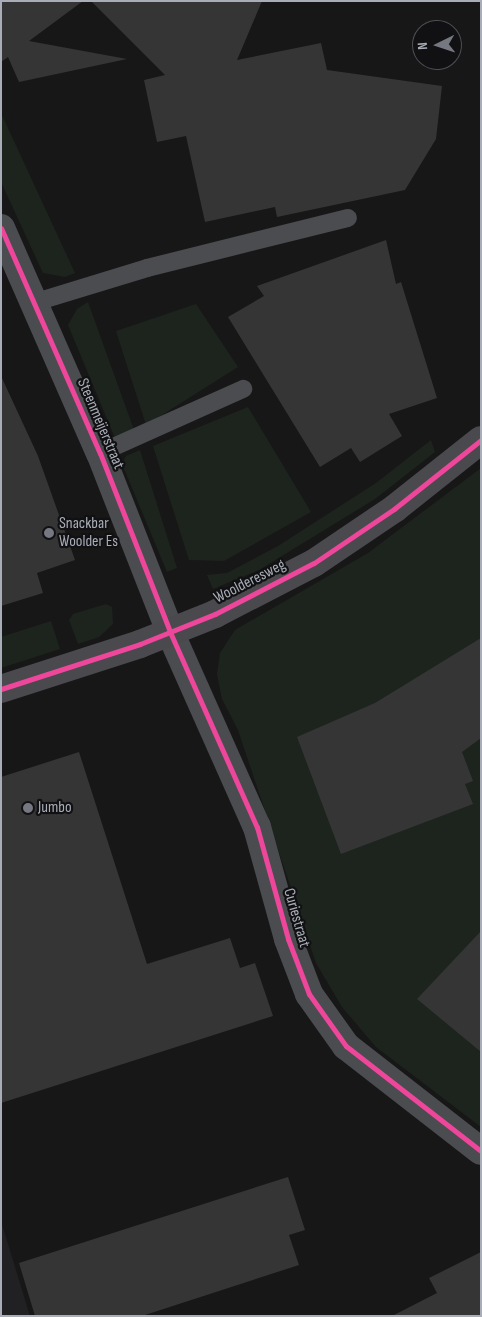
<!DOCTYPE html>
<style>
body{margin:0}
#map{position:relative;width:482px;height:1317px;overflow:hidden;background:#171717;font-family:"Sofia Sans Condensed",sans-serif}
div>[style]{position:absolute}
.built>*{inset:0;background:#212123}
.green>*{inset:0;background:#1d241e}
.building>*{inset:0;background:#353536}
.lane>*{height:18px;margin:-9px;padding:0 9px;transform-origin:9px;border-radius:9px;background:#4b4c50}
.street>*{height:28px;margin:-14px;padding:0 14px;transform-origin:14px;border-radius:14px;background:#4b4c50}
.secondary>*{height:28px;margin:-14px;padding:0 14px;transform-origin:14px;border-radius:14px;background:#4a4a4e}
.cycleway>*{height:5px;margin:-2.5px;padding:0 2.5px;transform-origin:2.5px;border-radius:2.5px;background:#ed469a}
.dots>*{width:14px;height:14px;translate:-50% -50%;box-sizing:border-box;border:2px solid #111113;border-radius:50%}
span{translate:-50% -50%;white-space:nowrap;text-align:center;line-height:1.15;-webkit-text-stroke:4.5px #111113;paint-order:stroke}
.street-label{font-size:16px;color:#a8adb8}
.poi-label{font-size:16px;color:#a8adb8}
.left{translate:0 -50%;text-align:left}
.frame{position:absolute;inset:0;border:2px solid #a8adb8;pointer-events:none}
.north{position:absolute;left:412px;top:20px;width:50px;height:50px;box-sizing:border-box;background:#111113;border:1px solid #4d4f55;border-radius:50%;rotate:266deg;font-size:14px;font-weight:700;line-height:20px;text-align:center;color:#a8adb8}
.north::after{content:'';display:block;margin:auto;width:18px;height:22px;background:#757880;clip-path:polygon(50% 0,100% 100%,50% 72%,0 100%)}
</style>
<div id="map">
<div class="built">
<div style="clip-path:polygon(1px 1221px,30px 1316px,1px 1316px)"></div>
</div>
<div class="green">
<div style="clip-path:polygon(1px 113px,75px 273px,65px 277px,43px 273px,1px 182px)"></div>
<div style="clip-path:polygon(88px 302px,134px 430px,115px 438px,68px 325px,77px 309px)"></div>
<div style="clip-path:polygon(196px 304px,238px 367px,146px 425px,116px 331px)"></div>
<div style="clip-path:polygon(248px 407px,311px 512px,224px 561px,189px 560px,153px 446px)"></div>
<div style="clip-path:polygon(431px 440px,435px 452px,375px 499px,259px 570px,213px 589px,207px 575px,227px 573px,278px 546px,376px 483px)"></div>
<div style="clip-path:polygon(140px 450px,177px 568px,167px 572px,122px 464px,126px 456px)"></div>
<div style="clip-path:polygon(481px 468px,481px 1127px,376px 1047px,342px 1007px,316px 963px,238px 730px,222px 699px,217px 674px,220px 653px,235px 630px,368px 553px)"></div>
<div style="clip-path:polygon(106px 604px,112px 607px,113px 624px,99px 637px,78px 644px,69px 620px,73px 614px)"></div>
<div style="clip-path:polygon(51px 621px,60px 649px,1px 668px,1px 637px)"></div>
</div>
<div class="building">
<div style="clip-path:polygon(1px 1px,83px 1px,29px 41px,127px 59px,19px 82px,8px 57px,1px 62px)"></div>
<div style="clip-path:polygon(91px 1px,262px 1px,237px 60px,321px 43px,327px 70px,442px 86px,436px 139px,405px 190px,277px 217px,275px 207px,205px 222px,186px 136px,157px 142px,144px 80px,165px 75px)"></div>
<div style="clip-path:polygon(386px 240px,396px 284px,401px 282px,437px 398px,389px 414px,402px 436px,360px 462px,351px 448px,320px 467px,228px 317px,264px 296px,257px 286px)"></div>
<div style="clip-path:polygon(1px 376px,38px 456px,75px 560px,37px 573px,43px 593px,1px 606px)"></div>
<div style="clip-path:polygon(481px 638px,481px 738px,462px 752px,473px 781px,465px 784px,473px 804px,341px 854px,297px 737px,375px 703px)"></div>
<div style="clip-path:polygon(79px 752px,147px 964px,230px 938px,240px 968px,255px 963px,273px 1016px,1px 1103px,1px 777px)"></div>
<div style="clip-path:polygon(481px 931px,481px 1052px,417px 999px)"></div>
<div style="clip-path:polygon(288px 1177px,305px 1230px,289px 1235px,299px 1265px,142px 1316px,35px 1316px,19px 1263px)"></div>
<div style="clip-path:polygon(481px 1252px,481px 1316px,392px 1316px,437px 1293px,429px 1278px)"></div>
</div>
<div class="lane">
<div style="left:36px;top:302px;width:116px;rotate:-17deg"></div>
<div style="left:147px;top:268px;width:207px;rotate:-14deg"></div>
<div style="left:100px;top:453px;width:157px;rotate:-24.1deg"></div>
</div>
<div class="street">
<div style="left:1px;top:228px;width:246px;rotate:66.3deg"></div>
<div style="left:100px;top:453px;width:192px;rotate:68.6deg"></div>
<div style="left:170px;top:632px;width:214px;rotate:66deg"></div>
<div style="left:257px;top:827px;width:116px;rotate:74.5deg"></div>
<div style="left:288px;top:939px;width:59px;rotate:69.1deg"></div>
<div style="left:309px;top:994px;width:64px;rotate:54.6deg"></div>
<div style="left:346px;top:1046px;width:171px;rotate:37.9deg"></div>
</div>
<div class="secondary">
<div style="left:1px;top:689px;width:146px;rotate:-17.9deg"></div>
<div style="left:140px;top:644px;width:81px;rotate:-21.8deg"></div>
<div style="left:215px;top:614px;width:111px;rotate:-27.3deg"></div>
<div style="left:314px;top:563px;width:97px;rotate:-34deg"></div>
<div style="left:394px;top:509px;width:111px;rotate:-38.4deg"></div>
</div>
<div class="cycleway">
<div style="left:1px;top:228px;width:246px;rotate:66.3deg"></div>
<div style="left:100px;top:453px;width:192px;rotate:68.6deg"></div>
<div style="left:170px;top:632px;width:214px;rotate:66deg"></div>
<div style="left:257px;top:827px;width:116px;rotate:74.5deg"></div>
<div style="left:288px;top:939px;width:59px;rotate:69.1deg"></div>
<div style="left:309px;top:994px;width:64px;rotate:54.6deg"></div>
<div style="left:346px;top:1046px;width:171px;rotate:37.9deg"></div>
<div style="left:1px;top:689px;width:146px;rotate:-17.9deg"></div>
<div style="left:140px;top:644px;width:81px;rotate:-21.8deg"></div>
<div style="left:215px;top:614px;width:111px;rotate:-27.3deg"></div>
<div style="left:314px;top:563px;width:97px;rotate:-34deg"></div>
<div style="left:394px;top:509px;width:111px;rotate:-38.4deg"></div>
</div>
<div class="dots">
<div style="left:49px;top:533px;background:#757880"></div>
<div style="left:28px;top:808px;background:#757880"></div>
</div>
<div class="street-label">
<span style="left:100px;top:424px;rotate:67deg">Steenmeijerstraat</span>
<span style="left:250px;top:582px;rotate:-27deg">Woolderesweg</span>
<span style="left:296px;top:918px;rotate:74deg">Curiestraat</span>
</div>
<div class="poi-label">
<span class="left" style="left:59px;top:533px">Snackbar<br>Woolder Es</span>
<span class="left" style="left:38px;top:808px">Jumbo</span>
</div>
<div class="frame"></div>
<div class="north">N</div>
</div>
